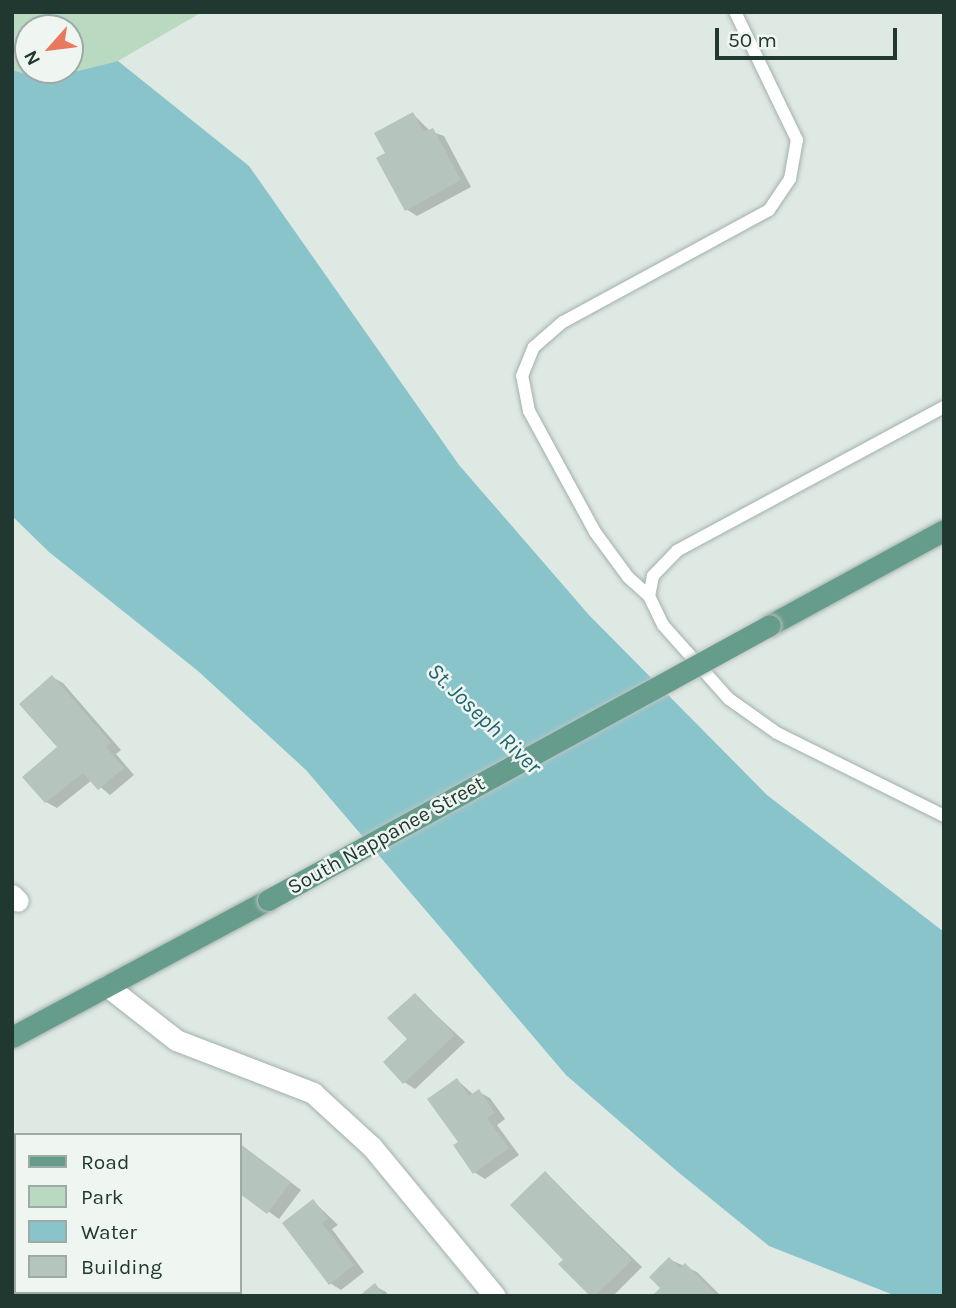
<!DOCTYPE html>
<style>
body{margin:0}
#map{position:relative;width:956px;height:1308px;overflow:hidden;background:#dfe9e4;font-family:Karla,sans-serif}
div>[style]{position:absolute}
.green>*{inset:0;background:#b9d9c0}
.water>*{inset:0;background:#8ac4cb}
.shadow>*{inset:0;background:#0003;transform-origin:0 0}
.building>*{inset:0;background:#b5c4bd;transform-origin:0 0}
.roads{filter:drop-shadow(0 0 2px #a2b0ab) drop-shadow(0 0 2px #a2b0ab)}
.lane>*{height:12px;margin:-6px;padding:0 6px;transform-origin:6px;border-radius:6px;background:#fff}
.street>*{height:21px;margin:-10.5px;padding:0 10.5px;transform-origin:10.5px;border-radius:10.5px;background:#fff}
.primary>*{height:21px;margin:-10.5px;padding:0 10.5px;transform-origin:10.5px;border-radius:10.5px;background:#669c8b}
.bridges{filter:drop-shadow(0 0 2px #bcc3c1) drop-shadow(0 0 2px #bcc3c1)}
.primary-bridge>*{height:21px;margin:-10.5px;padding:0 10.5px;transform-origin:10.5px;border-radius:10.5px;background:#669c8b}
span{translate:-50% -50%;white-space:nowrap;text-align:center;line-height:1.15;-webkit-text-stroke:5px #eff6f2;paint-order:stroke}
.street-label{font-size:21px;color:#213831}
.water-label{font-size:23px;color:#20666f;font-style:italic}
.frame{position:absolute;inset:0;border:14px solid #213831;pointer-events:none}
.legend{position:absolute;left:14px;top:1133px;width:228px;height:161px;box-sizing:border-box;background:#eff6f2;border:2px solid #9daaa5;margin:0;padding:9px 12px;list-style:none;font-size:21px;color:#213831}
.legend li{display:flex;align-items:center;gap:14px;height:35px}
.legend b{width:35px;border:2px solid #9daaa5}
.north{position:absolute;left:14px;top:14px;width:70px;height:70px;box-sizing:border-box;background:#eff6f2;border:2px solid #9daaa5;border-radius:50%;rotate:242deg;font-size:19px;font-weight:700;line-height:28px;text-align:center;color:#213831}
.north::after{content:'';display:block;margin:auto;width:24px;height:32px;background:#e8795e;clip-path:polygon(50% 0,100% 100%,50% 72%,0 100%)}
.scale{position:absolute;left:715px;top:28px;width:182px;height:32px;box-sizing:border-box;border:4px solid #213831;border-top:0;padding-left:9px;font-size:21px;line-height:24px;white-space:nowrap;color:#213831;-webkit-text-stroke:5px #eff6f2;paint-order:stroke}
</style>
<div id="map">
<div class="green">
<div style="clip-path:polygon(evenodd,12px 12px,202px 12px,118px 61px,45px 79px,12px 70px,12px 12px,28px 28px,70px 28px,70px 70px,28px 70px,28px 28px)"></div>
</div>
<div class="water">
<div style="clip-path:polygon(118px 61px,249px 166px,459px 465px,589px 615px,767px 795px,944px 932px,944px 1296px,896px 1296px,769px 1246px,678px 1172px,566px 1075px,306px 770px,198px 671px,49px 552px,12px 516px,12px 70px,45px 79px)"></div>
</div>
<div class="shadow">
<div style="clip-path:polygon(413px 114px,430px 131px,444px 136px,471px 187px,417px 216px,406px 209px,387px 154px)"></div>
<div style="clip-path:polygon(52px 677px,63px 683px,121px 750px,116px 754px,134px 775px,110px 795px,92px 780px,57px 808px,46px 802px,59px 747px)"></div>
<div style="clip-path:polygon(415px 995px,465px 1042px,415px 1089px,404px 1082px)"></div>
<div style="clip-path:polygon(457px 1080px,474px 1095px,479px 1092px,490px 1098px,505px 1119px,497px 1125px,519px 1155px,485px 1179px,474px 1172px,460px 1142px)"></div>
<div style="clip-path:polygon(240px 1144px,301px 1190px,279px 1219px,240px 1191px)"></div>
<div style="clip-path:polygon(545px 1173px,642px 1267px,613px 1296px,592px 1296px,565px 1260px)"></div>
<div style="clip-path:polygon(313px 1201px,338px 1225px,332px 1229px,364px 1272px,341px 1290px,330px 1283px)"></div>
<div style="clip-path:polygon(16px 1225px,18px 1292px,12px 1295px,12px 1227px)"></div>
<div style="clip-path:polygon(669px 1259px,697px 1272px,721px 1296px,655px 1296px,662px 1288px)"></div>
<div style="clip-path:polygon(375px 1286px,386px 1292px,389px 1296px,362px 1296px)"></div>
<div style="left:19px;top:1292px;width:61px;height:4px"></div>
</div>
<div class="building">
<div style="clip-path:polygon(413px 112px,424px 132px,433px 128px,461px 180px,405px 211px,376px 158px,385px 153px,374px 133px)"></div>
<div style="clip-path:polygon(52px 675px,111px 743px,106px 747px,124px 768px,98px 790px,83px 773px,45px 803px,22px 777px,57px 747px,19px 704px)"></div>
<div style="clip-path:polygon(415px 993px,455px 1035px,403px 1084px,383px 1062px,407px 1039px,387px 1018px)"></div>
<div style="clip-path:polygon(457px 1078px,469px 1096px,479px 1089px,495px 1113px,487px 1118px,509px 1148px,473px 1174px,453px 1145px,458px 1142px,427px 1099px)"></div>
<div style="clip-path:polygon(240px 1144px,291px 1182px,267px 1214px,240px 1194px)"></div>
<div style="clip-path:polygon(545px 1171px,632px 1260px,595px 1296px,590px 1296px,558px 1264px,563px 1260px,510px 1205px)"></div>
<div style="clip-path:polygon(313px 1199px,328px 1219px,322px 1223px,354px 1265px,329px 1285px,282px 1223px)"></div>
<div style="clip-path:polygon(16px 1224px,16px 1289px,12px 1283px)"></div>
<div style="clip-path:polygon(669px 1257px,680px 1268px,685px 1263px,718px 1296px,652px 1296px,660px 1288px,649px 1277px)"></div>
<div style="clip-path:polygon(375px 1283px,384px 1296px,359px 1296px)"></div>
<div style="left:17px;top:1292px;width:54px;height:4px"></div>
</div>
<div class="roads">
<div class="lane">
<div style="left:944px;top:407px;width:303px;rotate:151.7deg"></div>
<div style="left:677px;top:551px;width:35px;rotate:134deg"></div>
<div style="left:653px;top:576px;width:20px;rotate:101deg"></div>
<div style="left:649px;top:596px;width:32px;rotate:64deg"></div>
<div style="left:663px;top:625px;width:99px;rotate:48.3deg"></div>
<div style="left:729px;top:699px;width:59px;rotate:35.3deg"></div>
<div style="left:777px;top:733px;width:186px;rotate:26.4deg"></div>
<div style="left:649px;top:596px;width:28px;rotate:-138deg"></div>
<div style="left:628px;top:577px;width:56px;rotate:-126.3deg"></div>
<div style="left:595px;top:532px;width:138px;rotate:-118.6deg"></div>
<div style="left:529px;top:411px;width:36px;rotate:-101deg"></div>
<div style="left:522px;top:376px;width:31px;rotate:-68deg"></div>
<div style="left:534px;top:347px;width:38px;rotate:-41deg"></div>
<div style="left:563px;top:322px;width:234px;rotate:-28.5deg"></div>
<div style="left:769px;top:210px;width:37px;rotate:-56deg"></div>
<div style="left:790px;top:179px;width:40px;rotate:-80deg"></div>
<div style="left:797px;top:140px;width:142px;rotate:-115.8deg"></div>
</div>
<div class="street">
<div style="left:12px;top:895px;width:8px;rotate:45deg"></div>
<div style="left:107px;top:986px;width:88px;rotate:38deg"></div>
<div style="left:176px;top:1040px;width:147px;rotate:21.1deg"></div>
<div style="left:313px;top:1093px;width:80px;rotate:42.5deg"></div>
<div style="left:372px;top:1147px;width:193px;rotate:50.5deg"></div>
</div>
<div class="primary">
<div style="left:770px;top:625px;width:198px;rotate:-28.6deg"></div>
<div style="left:12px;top:1037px;width:290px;rotate:-28.2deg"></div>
</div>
</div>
<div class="bridges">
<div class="primary-bridge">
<div style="left:268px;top:900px;width:572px;rotate:-28.71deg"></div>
</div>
</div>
<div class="street-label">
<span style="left:386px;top:835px;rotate:-29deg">South Nappanee Street</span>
</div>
<div class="water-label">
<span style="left:484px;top:719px;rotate:44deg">St. Joseph River</span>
</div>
<div class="frame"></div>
<ul class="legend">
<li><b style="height:9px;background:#669c8b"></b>Road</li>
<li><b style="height:19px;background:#b9d9c0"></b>Park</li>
<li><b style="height:19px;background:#8ac4cb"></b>Water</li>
<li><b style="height:19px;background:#b5c4bd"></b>Building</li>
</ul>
<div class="north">N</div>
<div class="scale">50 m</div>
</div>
